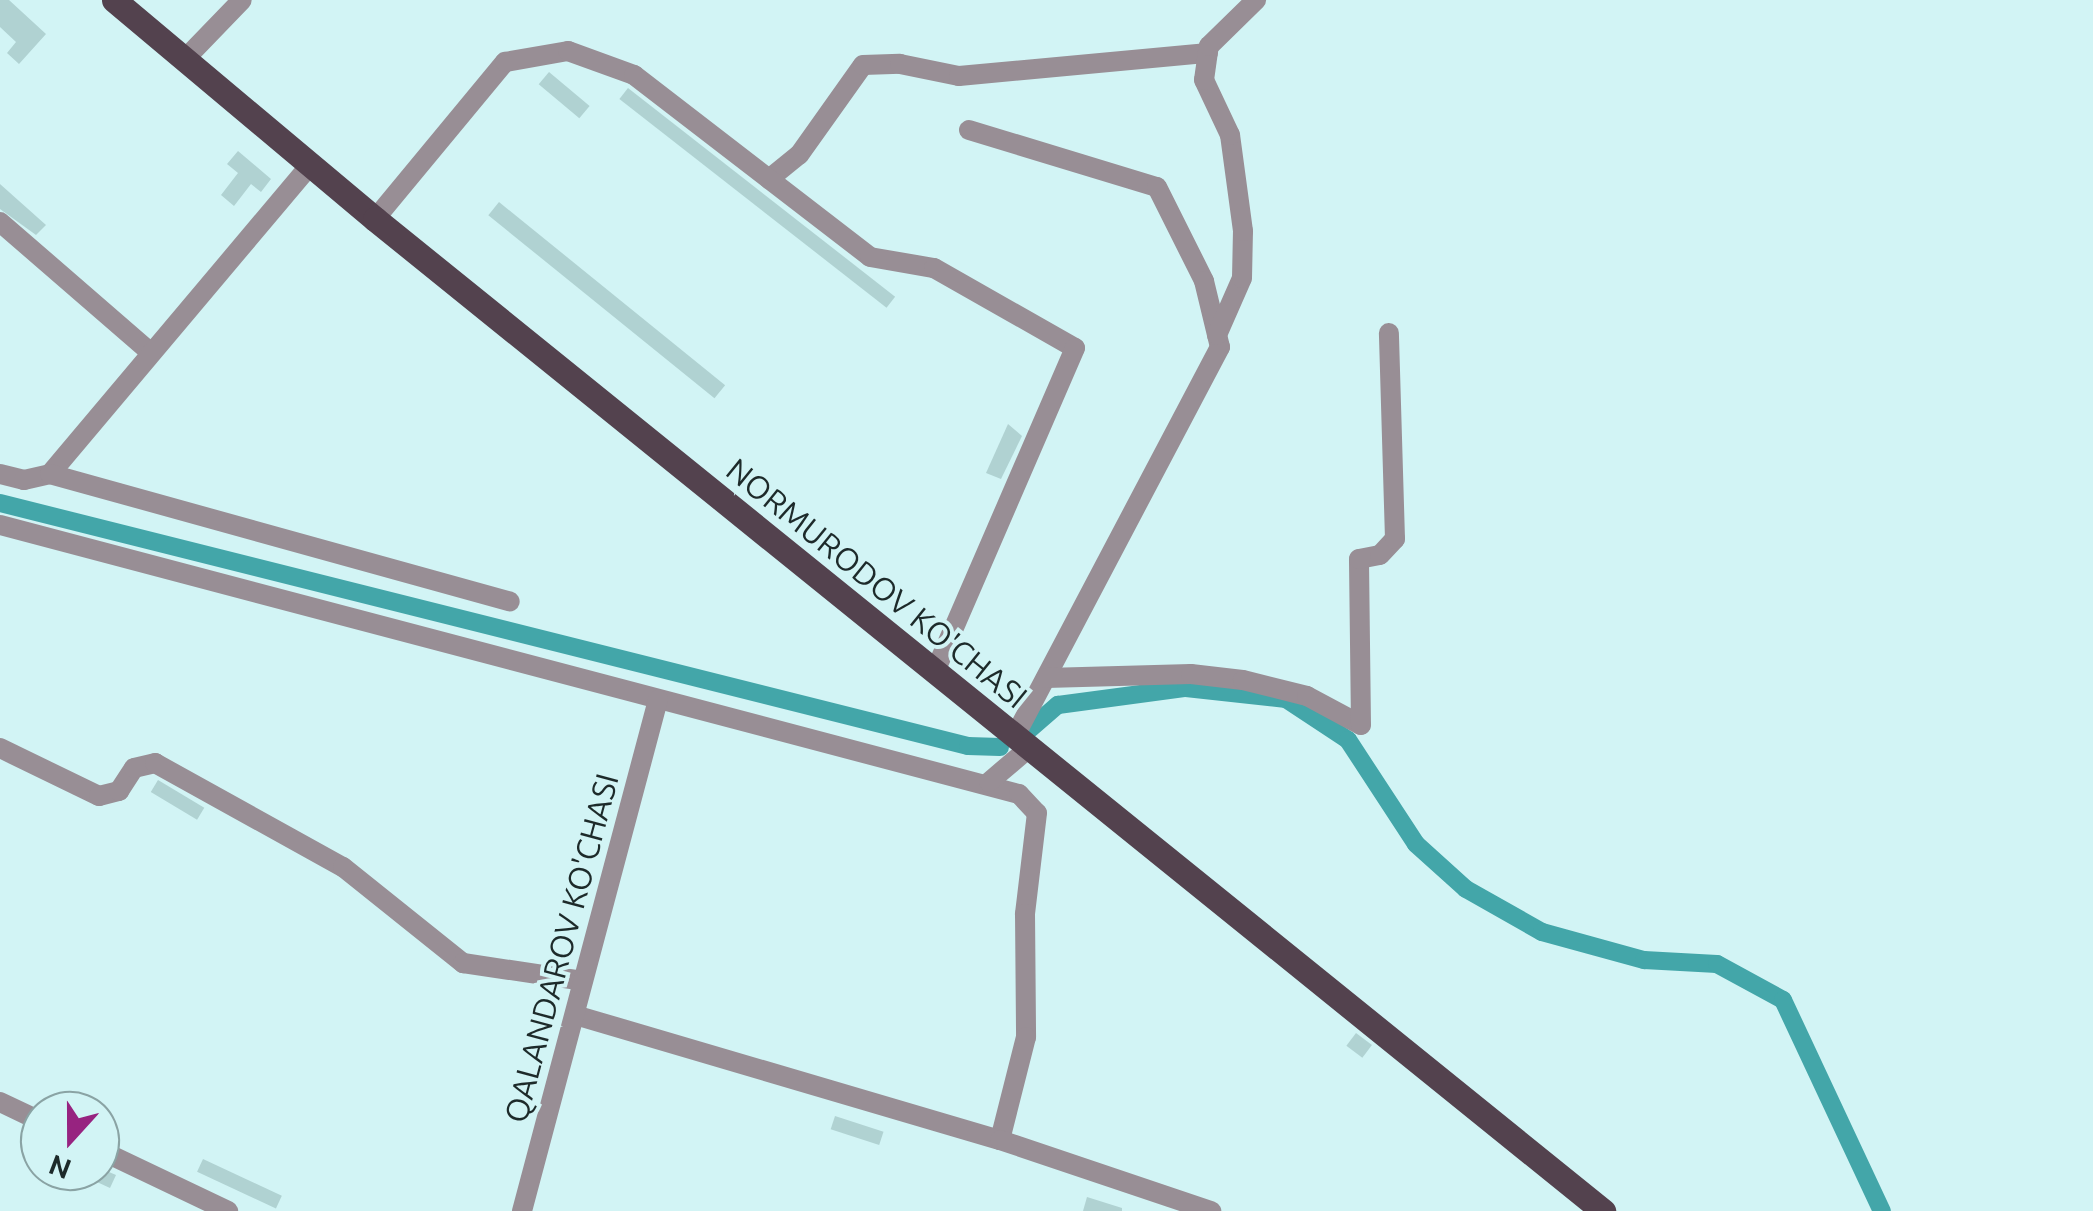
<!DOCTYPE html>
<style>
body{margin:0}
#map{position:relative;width:2093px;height:1211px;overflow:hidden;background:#d2f4f5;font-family:Ubuntu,sans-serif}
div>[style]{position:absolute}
.canal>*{height:18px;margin:-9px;padding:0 9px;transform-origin:9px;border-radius:9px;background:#43a6a9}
.building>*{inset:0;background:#b0d2d2;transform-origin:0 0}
.minor>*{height:20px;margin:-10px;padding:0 10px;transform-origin:10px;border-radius:10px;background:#988e95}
.major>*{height:25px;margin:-12.5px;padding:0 12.5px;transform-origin:12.5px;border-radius:12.5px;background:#53424e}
span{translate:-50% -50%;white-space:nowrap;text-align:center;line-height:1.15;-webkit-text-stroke:8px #d2f4f5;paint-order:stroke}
.street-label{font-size:32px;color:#1d2a2a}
.north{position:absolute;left:20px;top:1091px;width:100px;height:100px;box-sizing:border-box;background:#d2f4f5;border:2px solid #8aa3a4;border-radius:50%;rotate:201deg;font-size:28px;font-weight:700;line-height:40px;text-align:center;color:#1d2a2a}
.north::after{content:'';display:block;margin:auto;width:35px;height:45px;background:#972380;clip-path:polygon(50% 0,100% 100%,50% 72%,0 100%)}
</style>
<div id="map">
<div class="canal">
<div style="left:0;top:503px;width:998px;rotate:14.09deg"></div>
<div style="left:968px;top:746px;width:32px;rotate:2deg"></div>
<div style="left:1030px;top:729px;width:37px;rotate:-41deg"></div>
<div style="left:1058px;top:705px;width:129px;rotate:-7.6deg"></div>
<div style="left:1186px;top:688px;width:101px;rotate:6.3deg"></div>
<div style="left:1286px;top:699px;width:74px;rotate:33.5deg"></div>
<div style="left:1348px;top:740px;width:124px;rotate:56.8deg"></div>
<div style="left:1416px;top:844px;width:67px;rotate:42deg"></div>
<div style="left:1466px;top:889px;width:87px;rotate:29.5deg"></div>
<div style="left:1542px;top:932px;width:106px;rotate:15.4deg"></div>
<div style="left:1644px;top:960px;width:73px;rotate:3.1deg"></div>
<div style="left:1717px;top:964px;width:75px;rotate:28.6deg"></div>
<div style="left:1783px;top:1000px;width:233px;rotate:64.9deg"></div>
</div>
<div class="building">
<div style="clip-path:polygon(0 0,9px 0,46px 34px,19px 64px,7px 53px,16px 42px,0 27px)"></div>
<div style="left:549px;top:72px;width:53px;height:16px;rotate:40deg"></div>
<div style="left:628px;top:88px;width:339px;height:14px;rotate:38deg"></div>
<div style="clip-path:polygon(238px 151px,271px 179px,261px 192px,251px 184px,234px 206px,221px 195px,238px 173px,227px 164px)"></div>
<div style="clip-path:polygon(0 184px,46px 225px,36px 235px,0 209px)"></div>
<div style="left:499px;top:202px;width:291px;height:17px;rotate:39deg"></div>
<div style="clip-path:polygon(1008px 424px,1022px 436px,1001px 479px,986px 473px)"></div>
<div style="left:158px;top:780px;width:54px;height:14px;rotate:31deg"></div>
<div style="left:1356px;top:1033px;width:20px;height:16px;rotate:37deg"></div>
<div style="left:835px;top:1116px;width:51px;height:14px;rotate:18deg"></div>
<div style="left:203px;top:1159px;width:87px;height:14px;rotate:25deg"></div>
<div style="clip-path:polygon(102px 1169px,116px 1175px,110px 1188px,73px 1171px)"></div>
<div style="clip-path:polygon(1087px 1197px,1122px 1208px,1122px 1211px,1083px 1211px)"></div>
</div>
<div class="minor">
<div style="left:184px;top:60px;width:83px;rotate:-46deg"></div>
<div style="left:969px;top:130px;width:196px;rotate:16.9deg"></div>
<div style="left:1157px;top:187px;width:105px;rotate:63.4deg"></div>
<div style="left:1204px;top:281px;width:68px;rotate:76.4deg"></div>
<div style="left:1220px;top:347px;width:440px;rotate:117.8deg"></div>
<div style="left:769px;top:179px;width:38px;rotate:-39deg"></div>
<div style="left:799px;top:155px;width:110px;rotate:-54.6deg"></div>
<div style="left:863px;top:65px;width:37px;rotate:-2deg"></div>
<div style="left:900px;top:64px;width:60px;rotate:11.5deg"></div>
<div style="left:959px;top:76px;width:250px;rotate:-5.3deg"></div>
<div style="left:375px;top:219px;width:204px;rotate:-50.4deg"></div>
<div style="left:505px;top:62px;width:64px;rotate:-9.9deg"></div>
<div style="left:568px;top:51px;width:70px;rotate:20deg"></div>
<div style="left:634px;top:75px;width:298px;rotate:37.6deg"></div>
<div style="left:870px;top:257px;width:65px;rotate:9.8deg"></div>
<div style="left:934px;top:268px;width:162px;rotate:29.6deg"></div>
<div style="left:1075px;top:348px;width:353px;rotate:113.4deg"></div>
<div style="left:0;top:222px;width:200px;rotate:40.9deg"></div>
<div style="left:1217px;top:335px;width:62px;rotate:-66.3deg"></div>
<div style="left:1242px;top:278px;width:47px;rotate:-88.8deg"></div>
<div style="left:1243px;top:231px;width:97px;rotate:-97.7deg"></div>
<div style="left:1230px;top:135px;width:61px;rotate:-115.3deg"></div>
<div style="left:1204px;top:80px;width:34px;rotate:-82deg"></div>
<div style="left:1209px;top:46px;width:66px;rotate:-44.4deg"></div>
<div style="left:0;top:474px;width:25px;rotate:14deg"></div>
<div style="left:24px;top:480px;width:27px;rotate:-13deg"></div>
<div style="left:50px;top:474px;width:404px;rotate:-49.9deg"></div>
<div style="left:50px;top:474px;width:477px;rotate:15.5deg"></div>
<div style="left:0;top:525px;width:1054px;rotate:14.79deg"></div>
<div style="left:1019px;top:794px;width:26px;rotate:47deg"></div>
<div style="left:1037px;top:813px;width:102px;rotate:96.8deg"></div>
<div style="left:1025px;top:914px;width:123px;rotate:89.5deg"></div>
<div style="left:1026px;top:1037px;width:106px;rotate:104.2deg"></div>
<div style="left:1046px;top:678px;width:145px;rotate:-1.6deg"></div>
<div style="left:1191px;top:674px;width:52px;rotate:6.6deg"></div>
<div style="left:1243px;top:680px;width:66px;rotate:14deg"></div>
<div style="left:1307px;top:696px;width:61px;rotate:28.2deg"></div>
<div style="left:1361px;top:725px;width:166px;rotate:-90.7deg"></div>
<div style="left:1359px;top:559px;width:21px;rotate:-11deg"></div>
<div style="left:1380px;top:555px;width:22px;rotate:-47deg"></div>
<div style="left:1395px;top:539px;width:206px;rotate:-91.7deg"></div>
<div style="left:0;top:748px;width:110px;rotate:25.9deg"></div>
<div style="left:99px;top:796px;width:21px;rotate:-14deg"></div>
<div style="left:119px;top:791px;width:27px;rotate:-57deg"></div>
<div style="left:134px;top:768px;width:22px;rotate:-13deg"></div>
<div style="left:155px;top:763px;width:215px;rotate:29deg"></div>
<div style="left:343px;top:867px;width:154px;rotate:38.7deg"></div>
<div style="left:463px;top:963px;width:121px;rotate:8.5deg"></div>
<div style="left:989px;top:782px;width:52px;rotate:-40.4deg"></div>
<div style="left:575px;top:1015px;width:443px;rotate:16.4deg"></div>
<div style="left:1000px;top:1140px;width:223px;rotate:18.6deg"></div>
<div style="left:0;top:1102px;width:44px;rotate:25.4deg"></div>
<div style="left:100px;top:1150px;width:142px;rotate:25.5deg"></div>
<div style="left:522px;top:1211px;width:529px;rotate:-75.1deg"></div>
</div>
<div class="major">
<div style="left:114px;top:0;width:341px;rotate:40deg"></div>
<div style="left:375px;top:219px;width:1579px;rotate:38.93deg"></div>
</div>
<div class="street-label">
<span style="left:877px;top:583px;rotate:39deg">NORMURODOV KO'CHASI</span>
<span style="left:561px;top:948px;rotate:-75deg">QALANDAROV KO'CHASI</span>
</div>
<div class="north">N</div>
</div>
